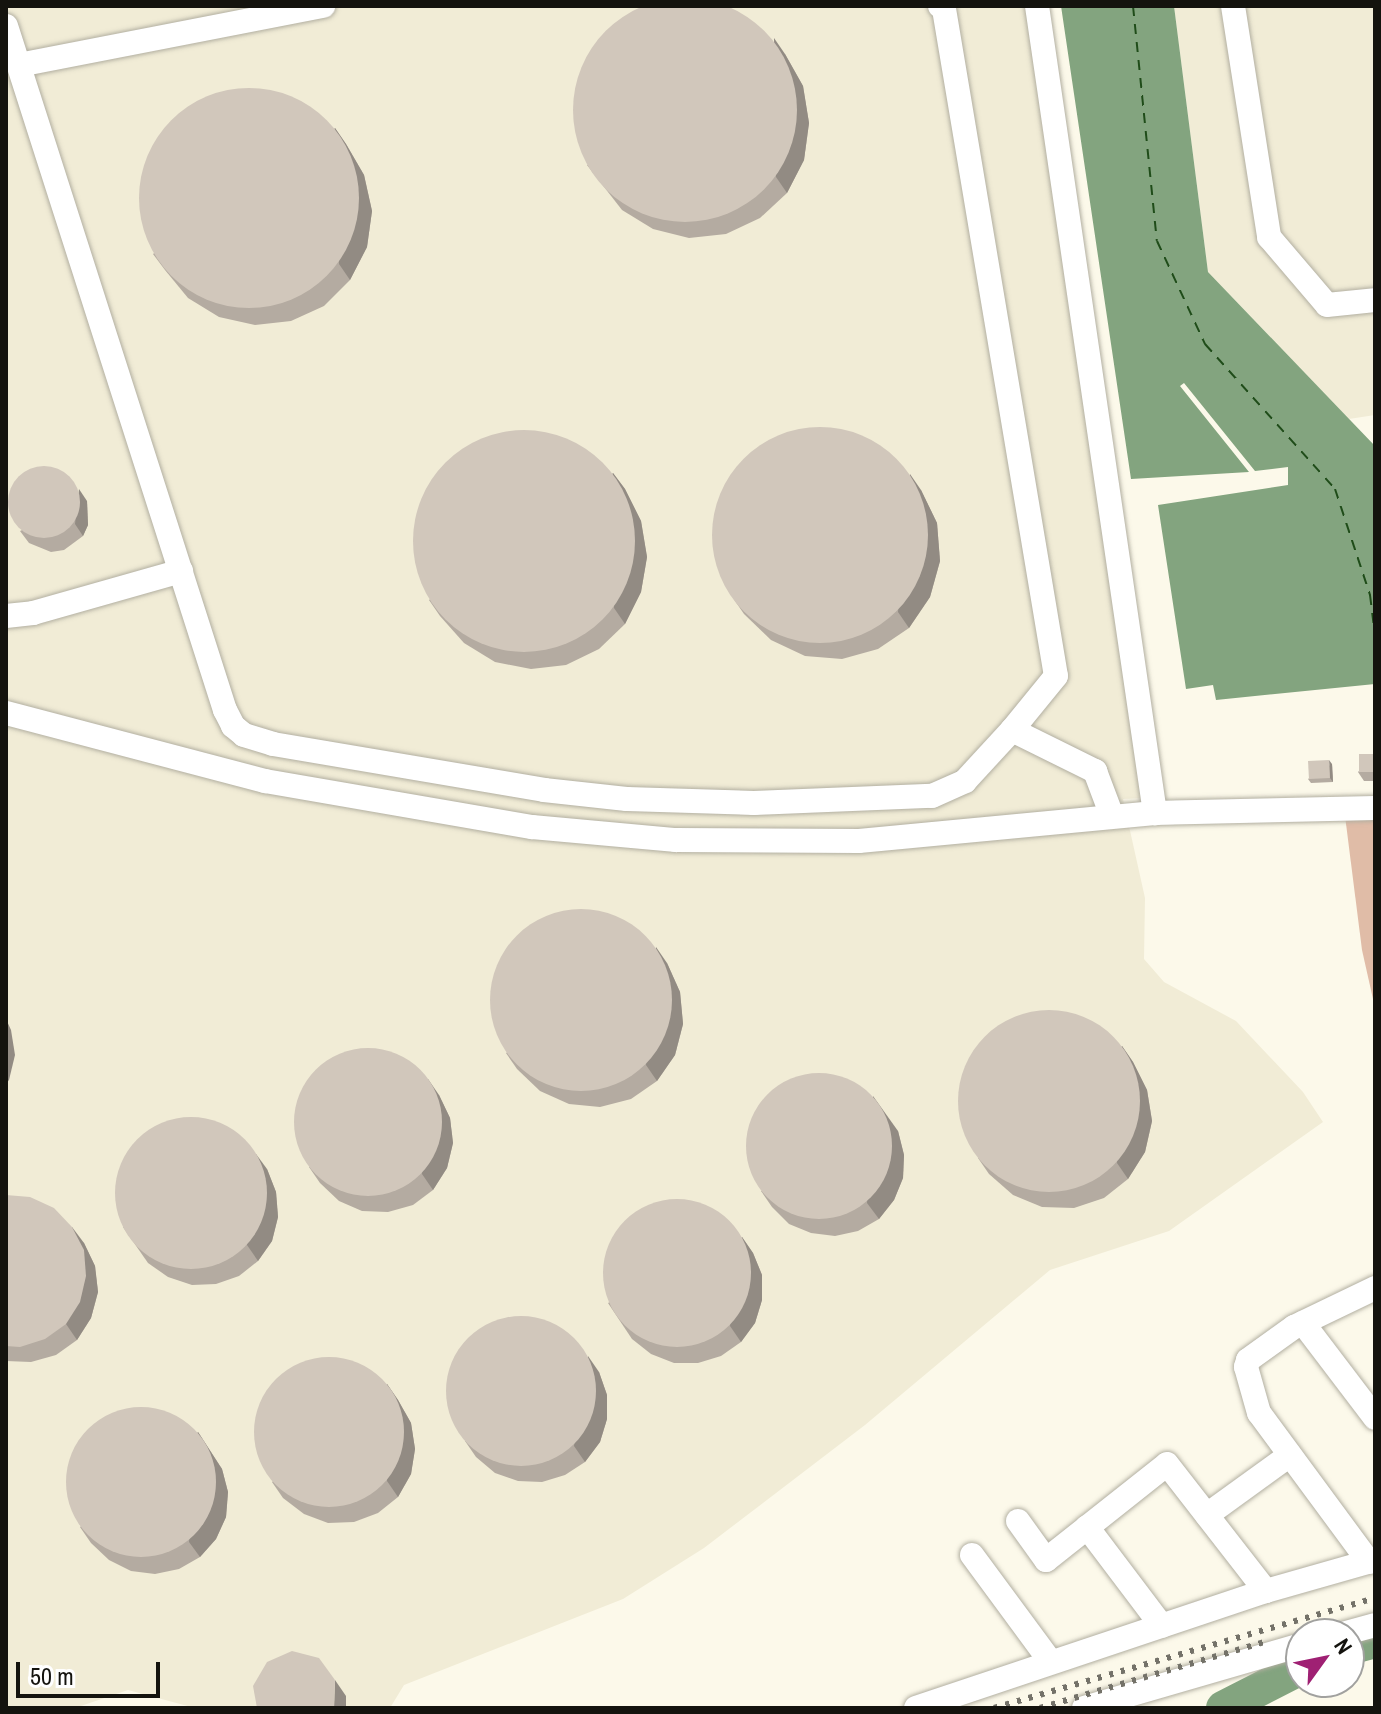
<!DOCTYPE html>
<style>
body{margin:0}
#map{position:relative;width:1381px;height:1714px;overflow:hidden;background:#fcf9ea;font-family:"Archivo Narrow",sans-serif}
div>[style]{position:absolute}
.built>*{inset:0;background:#f1ecd6}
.green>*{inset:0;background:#e0bca7}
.water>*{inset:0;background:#83a47f}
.river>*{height:34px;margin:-17px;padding:0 17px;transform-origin:17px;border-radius:17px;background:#83a47f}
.ferry>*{height:2px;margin-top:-1px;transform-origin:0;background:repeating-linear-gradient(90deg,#1f4c19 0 10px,transparent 0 18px)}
.roads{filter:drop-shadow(0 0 2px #b2afa1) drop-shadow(0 0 2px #b2afa1)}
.minor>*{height:24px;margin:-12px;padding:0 12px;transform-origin:12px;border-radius:12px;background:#fff}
.rail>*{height:6px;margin-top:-3px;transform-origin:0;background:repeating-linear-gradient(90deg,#747269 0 4px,transparent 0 12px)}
.wall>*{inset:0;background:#b4aba1}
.shaded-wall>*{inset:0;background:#928b83}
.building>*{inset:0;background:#d1c7bb;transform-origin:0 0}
.round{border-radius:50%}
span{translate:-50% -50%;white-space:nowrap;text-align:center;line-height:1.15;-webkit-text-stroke:6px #fff;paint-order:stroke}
.frame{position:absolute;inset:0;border:8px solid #14130e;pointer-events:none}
.north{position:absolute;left:1285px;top:1618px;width:80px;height:80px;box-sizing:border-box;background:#fff;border:2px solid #a1a19f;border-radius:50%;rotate:57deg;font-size:22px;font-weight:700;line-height:32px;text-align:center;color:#14130e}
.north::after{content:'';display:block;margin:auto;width:28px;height:36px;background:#9f2073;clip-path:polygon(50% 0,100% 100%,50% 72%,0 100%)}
.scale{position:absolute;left:16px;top:1662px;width:144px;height:36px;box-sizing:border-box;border:4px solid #14130e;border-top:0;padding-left:10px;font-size:24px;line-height:28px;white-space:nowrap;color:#14130e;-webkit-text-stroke:6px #fff;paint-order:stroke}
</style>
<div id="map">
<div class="built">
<div style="clip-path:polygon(6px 6px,1030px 6px,1143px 798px,1123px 799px,1145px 898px,1144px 959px,1164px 982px,1236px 1021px,1303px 1092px,1323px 1122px,1169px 1231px,1050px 1270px,865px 1425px,704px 1548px,623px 1599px,404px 1685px,390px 1708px,195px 1708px,128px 1690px,75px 1708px,6px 1708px)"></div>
<div style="clip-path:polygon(1174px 6px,1375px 6px,1375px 415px,1349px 419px,1208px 272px)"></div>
</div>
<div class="green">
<div style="clip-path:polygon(1344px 808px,1375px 808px,1375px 1008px,1362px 950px)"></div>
</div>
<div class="water">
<div style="clip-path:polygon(1061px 6px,1174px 6px,1208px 272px,1375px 446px,1375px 684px,1216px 700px,1213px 685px,1186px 689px,1158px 505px,1288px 485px,1288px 467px,1255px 471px,1184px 383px,1180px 386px,1249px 472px,1131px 479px)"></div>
</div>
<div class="river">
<div style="left:1349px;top:1648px;width:27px;rotate:-15deg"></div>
<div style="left:1223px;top:1708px;width:88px;rotate:-27.1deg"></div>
</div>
<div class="ferry">
<div style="left:1133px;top:6px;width:236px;rotate:84.2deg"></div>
<div style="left:1157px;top:241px;width:114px;rotate:65deg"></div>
<div style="left:1205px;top:344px;width:195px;rotate:48.1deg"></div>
<div style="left:1335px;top:489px;width:112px;rotate:71.7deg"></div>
<div style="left:1370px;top:595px;width:39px;rotate:83deg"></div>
</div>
<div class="roads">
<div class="minor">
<div style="left:940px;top:6px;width:5px;rotate:37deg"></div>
<div style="left:944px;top:9px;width:676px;rotate:80.47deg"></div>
<div style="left:1056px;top:676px;width:70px;rotate:129.2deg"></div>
<div style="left:1012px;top:730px;width:93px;rotate:26.3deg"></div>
<div style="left:1095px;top:771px;width:48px;rotate:69.3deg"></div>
<div style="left:1037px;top:6px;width:816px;rotate:81.68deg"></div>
<div style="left:1233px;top:6px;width:234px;rotate:81.1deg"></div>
<div style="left:1269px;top:237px;width:89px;rotate:49.5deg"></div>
<div style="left:1327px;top:305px;width:48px;rotate:-5.9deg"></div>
<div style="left:6px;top:26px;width:718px;rotate:72.25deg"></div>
<div style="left:225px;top:710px;width:18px;rotate:63deg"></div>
<div style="left:233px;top:726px;width:14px;rotate:39deg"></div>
<div style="left:244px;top:735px;width:30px;rotate:17deg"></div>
<div style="left:273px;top:744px;width:275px;rotate:9.6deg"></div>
<div style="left:544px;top:790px;width:83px;rotate:6.2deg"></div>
<div style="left:627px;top:799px;width:127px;rotate:1.8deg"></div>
<div style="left:754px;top:803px;width:178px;rotate:-2.3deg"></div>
<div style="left:932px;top:796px;width:36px;rotate:-24deg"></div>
<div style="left:965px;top:781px;width:69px;rotate:-47.3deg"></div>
<div style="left:19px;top:65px;width:310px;rotate:-11deg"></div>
<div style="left:6px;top:616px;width:27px;rotate:-6deg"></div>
<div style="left:33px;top:613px;width:154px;rotate:-15.8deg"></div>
<div style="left:6px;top:713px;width:268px;rotate:14.7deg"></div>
<div style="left:265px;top:781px;width:271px;rotate:9.8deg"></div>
<div style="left:532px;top:827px;width:145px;rotate:5.2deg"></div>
<div style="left:676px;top:840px;width:183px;rotate:0.3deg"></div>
<div style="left:859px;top:841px;width:297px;rotate:-5.4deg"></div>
<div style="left:1155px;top:813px;width:220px;rotate:-1.3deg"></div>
<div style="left:1303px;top:1323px;width:119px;rotate:52.8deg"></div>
<div style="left:1207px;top:1515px;width:102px;rotate:-35.9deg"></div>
<div style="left:1018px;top:1521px;width:48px;rotate:54.3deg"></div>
<div style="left:1046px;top:1560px;width:154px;rotate:-38.4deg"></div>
<div style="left:1167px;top:1464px;width:161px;rotate:52.1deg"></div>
<div style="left:1087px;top:1527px;width:124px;rotate:52.9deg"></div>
<div style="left:972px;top:1555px;width:133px;rotate:53.6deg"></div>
<div style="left:1369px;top:1562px;width:185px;rotate:-126.4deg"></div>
<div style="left:1259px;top:1413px;width:48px;rotate:-105.8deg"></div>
<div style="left:1246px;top:1367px;width:7px;rotate:-74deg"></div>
<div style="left:1248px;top:1360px;width:57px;rotate:-35.7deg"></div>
<div style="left:1294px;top:1327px;width:90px;rotate:-25.7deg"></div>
<div style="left:1342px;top:1634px;width:34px;rotate:-15deg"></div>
<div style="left:916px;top:1708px;width:369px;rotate:-18.5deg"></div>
<div style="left:1266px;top:1591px;width:113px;rotate:-15.9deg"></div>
<div style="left:1084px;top:1708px;width:226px;rotate:-16.2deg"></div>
</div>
</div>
<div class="rail">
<div style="left:994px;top:1708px;width:397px;rotate:-16.1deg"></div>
<div style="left:1040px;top:1708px;width:237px;rotate:-16.4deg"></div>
</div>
<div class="wall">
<div style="clip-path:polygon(785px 54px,803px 86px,809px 123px,804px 160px,787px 193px,760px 218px,726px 234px,689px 238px,653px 229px,622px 210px,587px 165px)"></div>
<div style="clip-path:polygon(335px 128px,346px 144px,364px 175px,372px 211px,367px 247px,350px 280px,324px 306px,291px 321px,255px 325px,219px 317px,188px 298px,165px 270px,153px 254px)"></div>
<div style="clip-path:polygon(613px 473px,625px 489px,641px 521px,647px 557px,641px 592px,625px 624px,599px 649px,566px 665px,531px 669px,495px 662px,464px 643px,440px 616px,429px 600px)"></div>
<div style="clip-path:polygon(921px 490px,937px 523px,940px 561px,930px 597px,909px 628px,878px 649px,842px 659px,805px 656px,771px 640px,744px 614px,733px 598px)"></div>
<div style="clip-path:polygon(87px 501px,88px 525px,83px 536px,64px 550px,51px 552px,29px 543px,20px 531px)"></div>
<div style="clip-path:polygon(1375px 754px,1375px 781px,1364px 781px,1358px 772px)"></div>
<div style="clip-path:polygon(1332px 764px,1333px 782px,1311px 783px,1308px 779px)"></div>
<div style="clip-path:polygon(667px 963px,680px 992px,683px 1024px,675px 1055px,657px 1081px,631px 1099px,600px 1107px,569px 1104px,540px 1091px,517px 1069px,506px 1053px)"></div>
<div style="clip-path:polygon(1122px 1046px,1133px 1062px,1147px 1090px,1152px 1121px,1145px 1152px,1128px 1179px,1104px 1198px,1074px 1208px,1042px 1207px,1013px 1195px,989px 1174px,978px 1158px)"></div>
<div style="clip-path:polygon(439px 1095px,450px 1118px,453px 1143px,447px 1168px,433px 1190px,413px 1205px,388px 1212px,362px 1211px,339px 1201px,320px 1183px,309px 1167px)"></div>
<div style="clip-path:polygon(898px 1131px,904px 1155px,903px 1178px,894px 1200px,879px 1219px,858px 1231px,835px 1236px,811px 1233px,789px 1224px,772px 1207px,761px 1191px)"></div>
<div style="clip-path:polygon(267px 1169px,276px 1192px,278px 1217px,272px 1241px,258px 1261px,239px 1276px,216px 1284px,192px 1285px,168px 1277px,148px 1263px,123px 1227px)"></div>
<div style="clip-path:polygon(6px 1195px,84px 1243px,95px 1266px,98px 1292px,91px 1318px,77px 1340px,56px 1355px,31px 1362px,6px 1361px)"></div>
<div style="clip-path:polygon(742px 1237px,753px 1253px,762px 1275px,762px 1300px,755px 1323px,741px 1342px,721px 1356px,698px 1363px,674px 1363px,651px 1354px,632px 1339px,608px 1303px)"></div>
<div style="clip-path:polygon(599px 1372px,607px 1395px,607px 1419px,600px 1442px,585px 1462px,565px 1475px,542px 1482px,518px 1481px,495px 1473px,476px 1457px,465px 1441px)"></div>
<div style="clip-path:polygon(387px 1384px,398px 1400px,411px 1423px,415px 1449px,411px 1474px,398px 1497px,378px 1513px,354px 1522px,328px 1523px,304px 1514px,283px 1498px,272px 1482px)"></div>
<div style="clip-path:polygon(198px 1432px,222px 1469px,228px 1492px,226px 1517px,216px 1539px,200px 1557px,179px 1569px,155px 1574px,131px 1571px,109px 1560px,91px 1543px,80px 1527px)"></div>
</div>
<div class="shaded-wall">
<div style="clip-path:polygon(774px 38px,785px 54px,803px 86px,809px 123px,804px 160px,787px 193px,776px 177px)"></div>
<div style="clip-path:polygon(335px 128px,346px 144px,364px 175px,372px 211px,367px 247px,350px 280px,339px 264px)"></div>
<div style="clip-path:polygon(613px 473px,625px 489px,641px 521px,647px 557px,641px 592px,625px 624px,614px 608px)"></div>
<div style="clip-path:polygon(910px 474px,921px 490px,937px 523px,940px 561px,930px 597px,909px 628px,898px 612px)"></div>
<div style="clip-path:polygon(79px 489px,87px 501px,88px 525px,83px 536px,75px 524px)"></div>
<div style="clip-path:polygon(1329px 760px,1332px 764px,1333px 782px,1330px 778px)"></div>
<div style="clip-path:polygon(656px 947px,667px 963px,680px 992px,683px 1024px,675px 1055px,657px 1081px,646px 1065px)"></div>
<div style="clip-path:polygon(6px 1019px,11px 1030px,15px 1055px,9px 1080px,6px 1084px)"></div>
<div style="clip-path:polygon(1122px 1046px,1133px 1062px,1147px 1090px,1152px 1121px,1145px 1152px,1128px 1179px,1117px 1163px)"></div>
<div style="clip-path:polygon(428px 1079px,439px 1095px,450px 1118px,453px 1143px,447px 1168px,433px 1190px,422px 1174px)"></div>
<div style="clip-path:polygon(873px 1096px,898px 1131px,904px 1155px,903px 1178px,894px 1200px,879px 1219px,867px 1203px)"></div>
<div style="clip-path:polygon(256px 1154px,267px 1169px,276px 1192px,278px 1217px,272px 1241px,258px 1261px,247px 1245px)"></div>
<div style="clip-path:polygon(72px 1227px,84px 1243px,95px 1266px,98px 1292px,91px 1318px,77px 1340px,66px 1324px)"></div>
<div style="clip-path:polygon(742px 1237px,753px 1253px,762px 1275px,762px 1300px,755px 1323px,741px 1342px,730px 1326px)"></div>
<div style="clip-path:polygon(588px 1356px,599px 1372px,607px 1395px,607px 1419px,600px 1442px,585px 1462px,574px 1446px)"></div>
<div style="clip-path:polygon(387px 1384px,398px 1400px,411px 1423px,415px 1449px,411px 1474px,398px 1497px,387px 1481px)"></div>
<div style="clip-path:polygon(198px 1432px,222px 1469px,228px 1492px,226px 1517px,216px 1539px,200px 1557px,189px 1542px)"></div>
<div style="clip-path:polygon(335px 1680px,346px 1696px,346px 1708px,334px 1708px)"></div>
</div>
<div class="building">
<div class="round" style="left:573px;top:-2px;width:224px;height:224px"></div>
<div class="round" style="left:139px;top:88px;width:220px;height:220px"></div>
<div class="round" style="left:712px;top:427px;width:216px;height:216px"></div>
<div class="round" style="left:413px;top:430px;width:222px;height:222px"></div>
<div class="round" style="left:8px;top:466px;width:72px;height:72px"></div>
<div style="left:1359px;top:754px;width:16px;height:18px"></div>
<div style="left:1329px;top:760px;width:18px;height:21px;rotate:87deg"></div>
<div class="round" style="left:490px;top:909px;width:182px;height:182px"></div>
<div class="round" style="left:958px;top:1010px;width:182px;height:182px"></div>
<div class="round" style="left:294px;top:1048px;width:148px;height:148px"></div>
<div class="round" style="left:746px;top:1073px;width:146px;height:146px"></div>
<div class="round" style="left:115px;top:1117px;width:152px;height:152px"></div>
<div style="clip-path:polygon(6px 1195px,30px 1197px,54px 1208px,72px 1227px,84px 1250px,86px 1276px,80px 1302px,66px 1324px,45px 1339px,20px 1347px,6px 1346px)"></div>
<div class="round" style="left:603px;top:1199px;width:148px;height:148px"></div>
<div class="round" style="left:446px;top:1316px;width:150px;height:150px"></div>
<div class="round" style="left:254px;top:1357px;width:150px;height:150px"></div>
<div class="round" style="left:66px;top:1407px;width:150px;height:150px"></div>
<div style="clip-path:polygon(292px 1651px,319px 1658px,335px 1680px,334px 1708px,257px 1708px,253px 1686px,267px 1662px)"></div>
</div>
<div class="frame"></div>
<div class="north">N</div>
<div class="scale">50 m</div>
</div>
